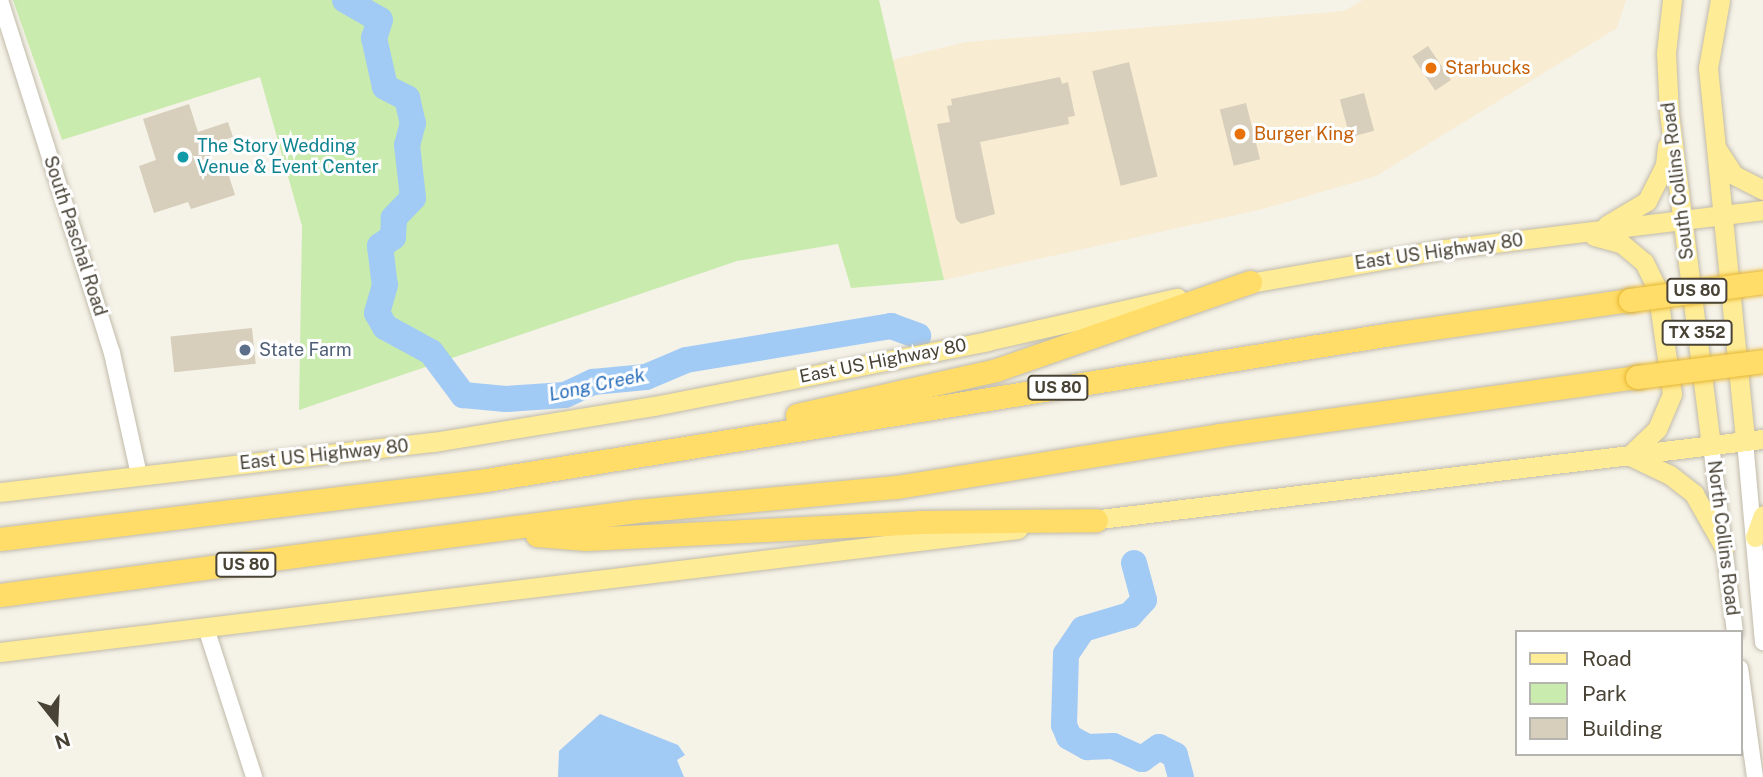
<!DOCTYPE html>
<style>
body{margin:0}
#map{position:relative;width:1763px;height:777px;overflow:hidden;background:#f5f2e8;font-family:"Public Sans",sans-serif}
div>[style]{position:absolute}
.commercial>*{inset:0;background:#f8ecd2}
.green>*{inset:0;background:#c9ebae}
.water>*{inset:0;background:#a1caf5}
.river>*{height:26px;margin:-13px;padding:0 13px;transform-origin:13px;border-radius:13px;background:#a1caf5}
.building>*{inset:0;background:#d7cfbc;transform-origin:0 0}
.roads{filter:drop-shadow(0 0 2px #c1bbaa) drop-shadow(0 0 2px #c1bbaa)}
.minor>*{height:16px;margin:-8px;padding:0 8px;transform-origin:8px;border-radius:8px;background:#fff}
.major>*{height:19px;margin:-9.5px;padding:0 9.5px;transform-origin:9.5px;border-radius:9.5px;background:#ffec96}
.highway>*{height:23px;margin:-11.5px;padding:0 11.5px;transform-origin:11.5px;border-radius:11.5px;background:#ffdd68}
.bridges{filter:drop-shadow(0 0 2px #e6b630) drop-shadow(0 0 2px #e6b630)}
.highway-bridge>*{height:23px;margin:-11.5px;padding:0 11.5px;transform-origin:11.5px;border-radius:11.5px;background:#ffdd68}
.dots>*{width:19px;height:19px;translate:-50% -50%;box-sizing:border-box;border:4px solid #fff;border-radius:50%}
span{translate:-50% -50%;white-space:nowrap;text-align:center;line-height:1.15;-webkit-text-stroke:6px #fff;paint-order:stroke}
.shield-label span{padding:2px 5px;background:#fff;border:2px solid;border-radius:5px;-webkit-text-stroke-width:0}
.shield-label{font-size:16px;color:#494336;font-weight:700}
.food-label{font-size:18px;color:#c56008}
.left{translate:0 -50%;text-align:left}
.culture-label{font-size:18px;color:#0d838f}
.street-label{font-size:18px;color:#494336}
.service-label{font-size:18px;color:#4e5e75}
.water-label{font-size:19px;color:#286ebb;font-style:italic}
.legend{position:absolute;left:1515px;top:630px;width:228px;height:126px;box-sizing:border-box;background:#fff;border:2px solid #b6b4af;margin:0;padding:9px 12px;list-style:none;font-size:21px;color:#494336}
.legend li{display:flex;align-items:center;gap:14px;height:35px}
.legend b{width:35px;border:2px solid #b6b4af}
.north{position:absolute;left:21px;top:686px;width:70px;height:70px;-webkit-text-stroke:5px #fff;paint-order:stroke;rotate:162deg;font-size:19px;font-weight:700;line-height:28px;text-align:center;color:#494336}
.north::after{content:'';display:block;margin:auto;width:24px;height:32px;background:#494336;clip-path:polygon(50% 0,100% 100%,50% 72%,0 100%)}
</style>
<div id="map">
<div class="commercial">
<div style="clip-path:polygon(1363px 0,1626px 0,1617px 28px,1376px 176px,1263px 209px,944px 280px,892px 60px,966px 42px,1344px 11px)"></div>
</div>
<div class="green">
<div style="clip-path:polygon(13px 0,879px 0,944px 280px,851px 288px,838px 244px,737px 261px,299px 410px,302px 226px,260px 77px,62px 140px)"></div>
</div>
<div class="water">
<div style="clip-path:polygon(600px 714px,678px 745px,685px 755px,677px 760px,684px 777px,558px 777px,559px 751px)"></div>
</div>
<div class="river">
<div style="left:345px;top:0;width:40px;rotate:29.7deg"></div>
<div style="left:380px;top:20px;width:19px;rotate:108deg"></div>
<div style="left:374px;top:38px;width:50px;rotate:77.3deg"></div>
<div style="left:385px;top:87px;width:25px;rotate:27deg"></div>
<div style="left:407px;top:98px;width:26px;rotate:77deg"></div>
<div style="left:413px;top:123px;width:23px;rotate:105deg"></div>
<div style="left:407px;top:145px;width:53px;rotate:83.5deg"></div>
<div style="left:413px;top:198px;width:28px;rotate:134deg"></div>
<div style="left:394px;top:218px;width:19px;rotate:93deg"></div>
<div style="left:393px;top:237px;width:16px;rotate:145deg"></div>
<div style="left:380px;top:246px;width:39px;rotate:83deg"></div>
<div style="left:385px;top:285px;width:29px;rotate:106deg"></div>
<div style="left:377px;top:313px;width:16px;rotate:60deg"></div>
<div style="left:385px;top:327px;width:52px;rotate:28.5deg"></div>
<div style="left:431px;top:352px;width:54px;rotate:53.3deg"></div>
<div style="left:463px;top:395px;width:43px;rotate:5.3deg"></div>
<div style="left:506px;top:399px;width:59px;rotate:-3.9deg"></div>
<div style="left:565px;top:395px;width:31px;rotate:-25deg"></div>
<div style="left:593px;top:382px;width:53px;rotate:-5.4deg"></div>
<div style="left:646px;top:377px;width:43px;rotate:-23deg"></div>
<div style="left:686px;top:360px;width:208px;rotate:-9.4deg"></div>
<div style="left:891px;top:326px;width:29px;rotate:20deg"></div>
<div style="left:1134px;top:563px;width:38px;rotate:75deg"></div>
<div style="left:1144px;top:600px;width:21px;rotate:133deg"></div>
<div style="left:1130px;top:615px;width:49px;rotate:163.4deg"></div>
<div style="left:1083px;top:629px;width:30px;rotate:124deg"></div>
<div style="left:1066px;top:654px;width:71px;rotate:91.6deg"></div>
<div style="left:1064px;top:725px;width:13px;rotate:67deg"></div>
<div style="left:1069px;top:737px;width:21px;rotate:29deg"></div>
<div style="left:1087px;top:747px;width:26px;rotate:-2deg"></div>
<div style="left:1113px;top:746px;width:32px;rotate:24deg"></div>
<div style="left:1142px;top:759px;width:21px;rotate:-35deg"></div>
<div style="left:1159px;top:747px;width:18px;rotate:27deg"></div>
<div style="left:1175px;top:755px;width:23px;rotate:75deg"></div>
</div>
<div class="building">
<div style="left:1428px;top:46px;width:41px;height:19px;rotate:56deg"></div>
<div style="left:1129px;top:62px;width:118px;height:38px;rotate:76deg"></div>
<div style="clip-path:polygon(1060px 77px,1062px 84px,1068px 82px,1075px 116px,1068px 117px,1069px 124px,980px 142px,995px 214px,961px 224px,956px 219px,937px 124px,950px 122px,947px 106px,952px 105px,951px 99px)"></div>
<div style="left:1364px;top:93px;width:39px;height:25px;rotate:75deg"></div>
<div style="left:1246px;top:103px;width:58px;height:27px;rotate:76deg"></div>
<div style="clip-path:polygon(189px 104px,198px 132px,228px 122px,233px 137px,212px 144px,215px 153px,210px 155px,217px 176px,228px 173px,235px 195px,191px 209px,188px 202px,154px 213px,139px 166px,156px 160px,143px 119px)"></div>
<div style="left:252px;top:328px;width:36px;height:82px;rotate:84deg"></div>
</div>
<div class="roads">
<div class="minor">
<div style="left:0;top:0;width:370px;rotate:72.4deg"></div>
<div style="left:112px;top:353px;width:125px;rotate:77.5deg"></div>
<div style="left:1745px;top:441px;width:202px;rotate:84.9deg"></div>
<div style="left:1711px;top:445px;width:189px;rotate:82.7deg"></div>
<div style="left:206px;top:628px;width:157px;rotate:72.1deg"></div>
<div style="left:1740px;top:668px;width:110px;rotate:82.2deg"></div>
</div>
<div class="major">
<div style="left:1672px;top:0;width:53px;rotate:96.5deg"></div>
<div style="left:1666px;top:53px;width:60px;rotate:87.1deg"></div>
<div style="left:1669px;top:113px;width:335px;rotate:82.8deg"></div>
<div style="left:1720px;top:0;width:69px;rotate:100deg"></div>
<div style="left:1708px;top:68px;width:375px;rotate:84.3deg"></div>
<div style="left:1717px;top:149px;width:31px;rotate:57deg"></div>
<div style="left:1734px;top:175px;width:33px;rotate:27deg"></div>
<div style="left:1607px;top:225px;width:47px;rotate:-31deg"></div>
<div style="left:1647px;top:201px;width:40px;rotate:-63.4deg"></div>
<div style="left:1665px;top:165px;width:19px;rotate:-84deg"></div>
<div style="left:1594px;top:236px;width:28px;rotate:15deg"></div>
<div style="left:1621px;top:243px;width:30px;rotate:40deg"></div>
<div style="left:1644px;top:262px;width:30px;rotate:64deg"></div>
<div style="left:1657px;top:289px;width:106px;rotate:81.9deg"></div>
<div style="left:1672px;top:394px;width:38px;rotate:113deg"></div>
<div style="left:1657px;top:429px;width:39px;rotate:136deg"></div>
<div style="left:1238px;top:285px;width:211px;rotate:-9.8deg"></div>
<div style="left:1446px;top:249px;width:319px;rotate:-7deg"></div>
<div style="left:1630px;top:456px;width:44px;rotate:25.4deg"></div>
<div style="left:1670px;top:475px;width:31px;rotate:38deg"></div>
<div style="left:1694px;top:494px;width:61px;rotate:60.5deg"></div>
<div style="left:0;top:492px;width:436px;rotate:-6.6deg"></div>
<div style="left:433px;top:442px;width:224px;rotate:-9.3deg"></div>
<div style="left:654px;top:406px;width:339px;rotate:-11deg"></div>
<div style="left:987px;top:341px;width:195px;rotate:-12.8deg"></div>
<div style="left:1083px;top:521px;width:685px;rotate:-6.88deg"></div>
<div style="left:1755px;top:537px;width:23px;rotate:-70deg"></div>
<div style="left:0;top:652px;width:1025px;rotate:-6.89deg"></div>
</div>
<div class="highway">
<div style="left:797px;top:415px;width:204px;rotate:-12.7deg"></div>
<div style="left:996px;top:370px;width:269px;rotate:-19.1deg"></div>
<div style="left:537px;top:535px;width:49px;rotate:4.7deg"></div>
<div style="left:586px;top:539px;width:333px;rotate:-2.9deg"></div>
<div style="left:919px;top:522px;width:177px;rotate:-0.6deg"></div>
<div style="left:0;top:539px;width:490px;rotate:-6.9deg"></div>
<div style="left:486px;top:480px;width:917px;rotate:-9.16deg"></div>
<div style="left:1391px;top:334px;width:241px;rotate:-8.1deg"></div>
<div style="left:0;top:595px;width:642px;rotate:-7.52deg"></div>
<div style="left:636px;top:511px;width:261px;rotate:-5.3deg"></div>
<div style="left:896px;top:487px;width:327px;rotate:-9.1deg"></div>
<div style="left:1219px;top:435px;width:422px;rotate:-7.9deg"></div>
</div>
</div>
<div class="bridges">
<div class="highway-bridge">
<div style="left:1630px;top:300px;width:134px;rotate:-7.7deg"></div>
<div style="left:1637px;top:377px;width:127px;rotate:-7.2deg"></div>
</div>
</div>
<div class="dots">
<div style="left:1431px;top:68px;background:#e8710a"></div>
<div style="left:1240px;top:134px;background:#e8710a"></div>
<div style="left:183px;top:157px;background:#0f9aa8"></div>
<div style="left:245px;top:350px;background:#5c6f8a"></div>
</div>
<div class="shield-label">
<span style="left:1697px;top:291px">US 80</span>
<span style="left:1697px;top:333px">TX 352</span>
<span style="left:1058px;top:388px">US 80</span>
<span style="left:246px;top:565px">US 80</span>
</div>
<div class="food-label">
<span class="left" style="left:1445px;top:68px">Starbucks</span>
<span class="left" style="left:1254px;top:134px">Burger King</span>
</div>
<div class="culture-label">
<span class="left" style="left:197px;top:157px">The Story Wedding<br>Venue &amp; Event Center</span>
</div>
<div class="street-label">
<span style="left:1678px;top:181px;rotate:-97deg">South Collins Road</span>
<span style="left:75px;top:236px;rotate:72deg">South Paschal Road</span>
<span style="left:1439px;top:252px;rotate:-8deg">East US Highway 80</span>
<span style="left:883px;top:361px;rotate:-11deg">East US Highway 80</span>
<span style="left:324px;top:455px;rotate:-6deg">East US Highway 80</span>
<span style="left:1723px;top:538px;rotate:83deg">North Collins Road</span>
</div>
<div class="service-label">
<span class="left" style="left:259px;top:350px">State Farm</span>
</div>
<div class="water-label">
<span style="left:597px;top:385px;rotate:-12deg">Long Creek</span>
</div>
<ul class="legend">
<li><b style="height:9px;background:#ffec96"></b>Road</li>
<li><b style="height:19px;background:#c9ebae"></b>Park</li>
<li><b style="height:19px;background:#d7cfbc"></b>Building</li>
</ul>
<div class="north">N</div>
</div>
